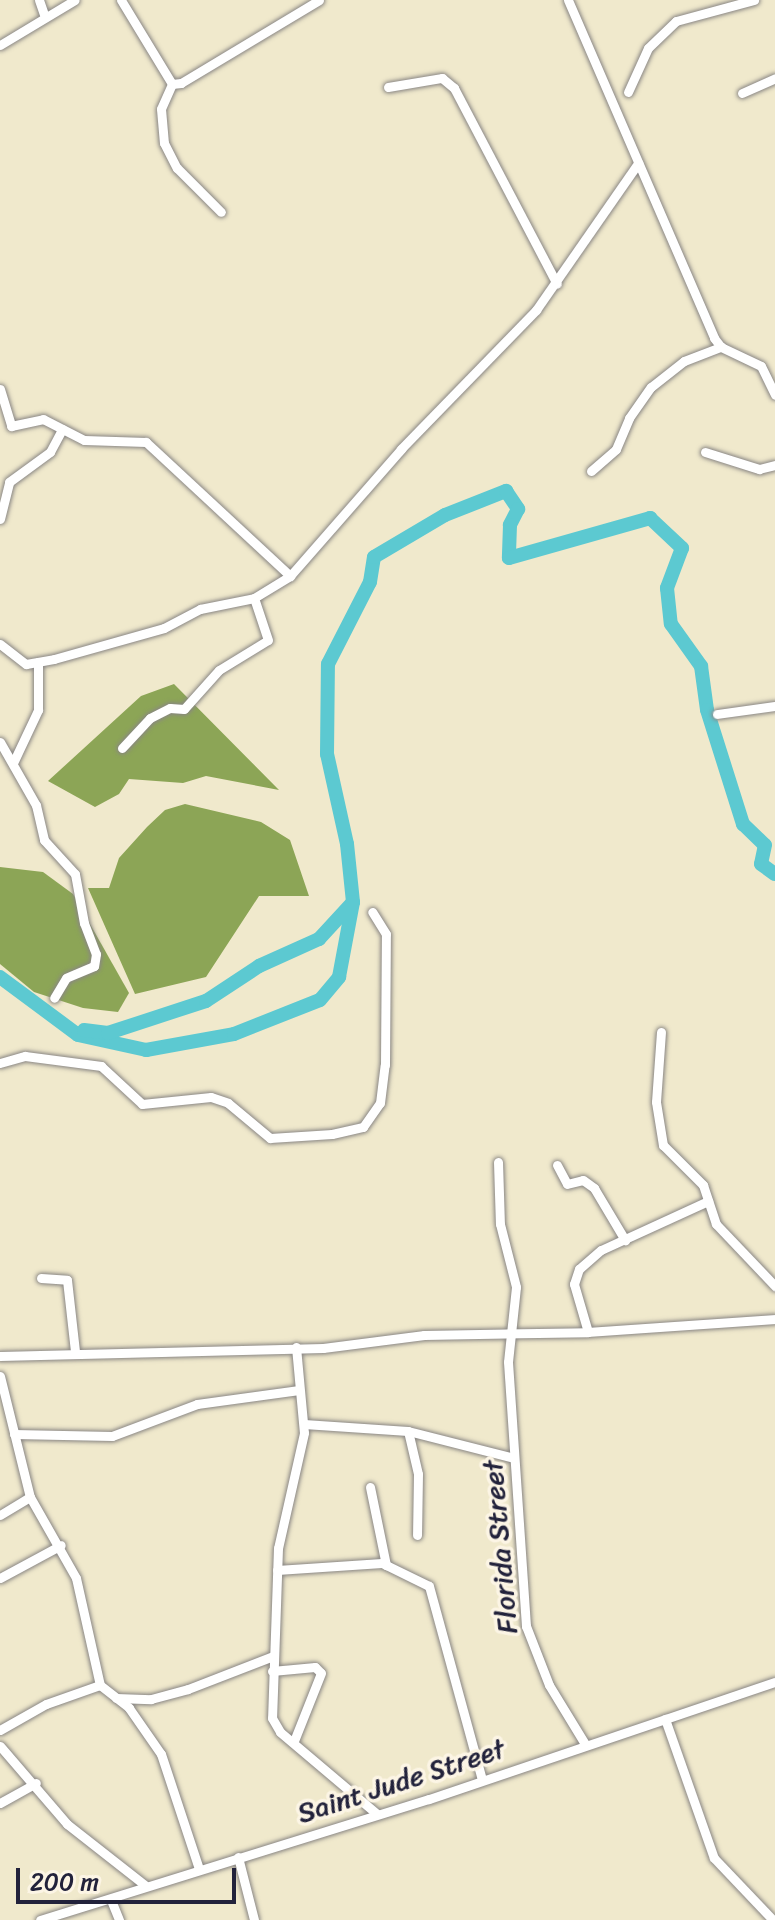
<!DOCTYPE html>
<style>
body{margin:0}
#map{position:relative;width:775px;height:1920px;overflow:hidden;background:#f0e9cc;font-family:Sriracha,sans-serif}
div>[style]{position:absolute}
.forest>*{inset:0;background:#8ca556}
.river>*{height:14px;margin:-7px;padding:0 7px;transform-origin:7px;border-radius:7px;background:#5cc9d1}
.roads{filter:drop-shadow(0 0 2px #898684) drop-shadow(0 0 2px #898684)}
.minor>*{height:9px;margin:-4.5px;padding:0 4.5px;transform-origin:4.5px;border-radius:4.5px;background:#fff}
span{translate:-50% -50%;white-space:nowrap;text-align:center;line-height:1.15;-webkit-text-stroke:7px #fcf5e5;paint-order:stroke}
.street-label{font-size:28px;color:#22223b}
.scale{position:absolute;left:16px;top:1868px;width:220px;height:36px;box-sizing:border-box;border:4px solid #22223b;border-top:0;padding-left:10px;font-size:24px;line-height:28px;white-space:nowrap;color:#22223b;-webkit-text-stroke:6px #fcf5e5;paint-order:stroke}
</style>
<div id="map">
<div class="forest">
<div style="clip-path:polygon(174px 684px,279px 790px,206px 776px,183px 783px,129px 779px,119px 794px,95px 807px,48px 781px,141px 696px)"></div>
<div style="clip-path:polygon(185px 804px,261px 822px,290px 840px,309px 896px,259px 896px,206px 977px,135px 994px,88px 888px,109px 888px,119px 858px,147px 827px,165px 810px)"></div>
<div style="clip-path:polygon(0 867px,43px 872px,73px 894px,129px 993px,118px 1012px,83px 1008px,34px 992px,0 964px)"></div>
</div>
<div class="river">
<div style="left:0;top:977px;width:97px;rotate:36.6deg"></div>
<div style="left:78px;top:1035px;width:70px;rotate:12.4deg"></div>
<div style="left:146px;top:1050px;width:89px;rotate:-10.3deg"></div>
<div style="left:234px;top:1034px;width:92px;rotate:-21.6deg"></div>
<div style="left:320px;top:1000px;width:30px;rotate:-50deg"></div>
<div style="left:339px;top:977px;width:76px;rotate:-79.4deg"></div>
<div style="left:353px;top:902px;width:58px;rotate:-95.9deg"></div>
<div style="left:347px;top:844px;width:92px;rotate:-102.5deg"></div>
<div style="left:327px;top:754px;width:90px;rotate:-89.4deg"></div>
<div style="left:328px;top:664px;width:92px;rotate:-62.9deg"></div>
<div style="left:370px;top:582px;width:25px;rotate:-81deg"></div>
<div style="left:374px;top:557px;width:82px;rotate:-30.6deg"></div>
<div style="left:445px;top:515px;width:66px;rotate:-21.5deg"></div>
<div style="left:506px;top:491px;width:22px;rotate:56deg"></div>
<div style="left:518px;top:509px;width:18px;rotate:117deg"></div>
<div style="left:510px;top:525px;width:33px;rotate:92deg"></div>
<div style="left:509px;top:558px;width:147px;rotate:-15.8deg"></div>
<div style="left:650px;top:518px;width:44px;rotate:43.2deg"></div>
<div style="left:682px;top:548px;width:43px;rotate:110.6deg"></div>
<div style="left:667px;top:588px;width:36px;rotate:84deg"></div>
<div style="left:671px;top:624px;width:52px;rotate:54.5deg"></div>
<div style="left:701px;top:666px;width:44px;rotate:82.2deg"></div>
<div style="left:707px;top:710px;width:120px;rotate:72.5deg"></div>
<div style="left:743px;top:824px;width:30px;rotate:44deg"></div>
<div style="left:765px;top:845px;width:19px;rotate:102deg"></div>
<div style="left:761px;top:864px;width:17px;rotate:36deg"></div>
<div style="left:84px;top:1030px;width:24px;rotate:7deg"></div>
<div style="left:108px;top:1033px;width:103px;rotate:-18.1deg"></div>
<div style="left:206px;top:1001px;width:64px;rotate:-33.4deg"></div>
<div style="left:259px;top:966px;width:66px;rotate:-24.2deg"></div>
<div style="left:319px;top:939px;width:50px;rotate:-47.4deg"></div>
</div>
<div class="roads">
<div class="minor">
<div style="left:39px;top:0;width:18px;rotate:71deg"></div>
<div style="left:121px;top:0;width:98px;rotate:58.7deg"></div>
<div style="left:172px;top:84px;width:9px;rotate:-6deg"></div>
<div style="left:181px;top:83px;width:161px;rotate:-31deg"></div>
<div style="left:568px;top:0;width:368px;rotate:66.6deg"></div>
<div style="left:714px;top:338px;width:11px;rotate:52deg"></div>
<div style="left:721px;top:347px;width:44px;rotate:25.4deg"></div>
<div style="left:761px;top:366px;width:32px;rotate:64deg"></div>
<div style="left:0;top:45px;width:87px;rotate:-31deg"></div>
<div style="left:172px;top:84px;width:27px;rotate:114deg"></div>
<div style="left:161px;top:109px;width:34px;rotate:85deg"></div>
<div style="left:164px;top:143px;width:28px;rotate:63deg"></div>
<div style="left:177px;top:168px;width:62px;rotate:45deg"></div>
<div style="left:388px;top:87px;width:55px;rotate:-9.5deg"></div>
<div style="left:442px;top:78px;width:16px;rotate:40deg"></div>
<div style="left:454px;top:88px;width:221px;rotate:62.3deg"></div>
<div style="left:628px;top:92px;width:48px;rotate:-65.6deg"></div>
<div style="left:648px;top:48px;width:39px;rotate:-44deg"></div>
<div style="left:676px;top:21px;width:81px;rotate:-15.1deg"></div>
<div style="left:742px;top:93px;width:36px;rotate:-24deg"></div>
<div style="left:0;top:389px;width:39px;rotate:73deg"></div>
<div style="left:11px;top:426px;width:33px;rotate:-12deg"></div>
<div style="left:43px;top:419px;width:46px;rotate:27.1deg"></div>
<div style="left:84px;top:440px;width:62px;rotate:1.8deg"></div>
<div style="left:146px;top:442px;width:197px;rotate:42.9deg"></div>
<div style="left:705px;top:452px;width:57px;rotate:17.5deg"></div>
<div style="left:759px;top:469px;width:16px;rotate:-14deg"></div>
<div style="left:591px;top:471px;width:33px;rotate:-41deg"></div>
<div style="left:616px;top:449px;width:34px;rotate:-67deg"></div>
<div style="left:629px;top:418px;width:38px;rotate:-55deg"></div>
<div style="left:651px;top:387px;width:42px;rotate:-38.2deg"></div>
<div style="left:684px;top:361px;width:40px;rotate:-21deg"></div>
<div style="left:0;top:519px;width:38px;rotate:-76deg"></div>
<div style="left:9px;top:482px;width:51px;rotate:-36.2deg"></div>
<div style="left:50px;top:452px;width:26px;rotate:-62deg"></div>
<div style="left:0;top:644px;width:33px;rotate:38deg"></div>
<div style="left:26px;top:664px;width:28px;rotate:-10deg"></div>
<div style="left:54px;top:659px;width:114px;rotate:-15.7deg"></div>
<div style="left:164px;top:628px;width:41px;rotate:-27.8deg"></div>
<div style="left:200px;top:609px;width:55px;rotate:-11.5deg"></div>
<div style="left:254px;top:598px;width:42px;rotate:-31.4deg"></div>
<div style="left:290px;top:576px;width:169px;rotate:-48.8deg"></div>
<div style="left:401px;top:449px;width:194px;rotate:-45.8deg"></div>
<div style="left:536px;top:310px;width:179px;rotate:-55.2deg"></div>
<div style="left:717px;top:714px;width:59px;rotate:-7.9deg"></div>
<div style="left:0;top:742px;width:73px;rotate:60.3deg"></div>
<div style="left:36px;top:805px;width:36px;rotate:77deg"></div>
<div style="left:44px;top:840px;width:46px;rotate:47.6deg"></div>
<div style="left:75px;top:874px;width:50px;rotate:79.6deg"></div>
<div style="left:84px;top:923px;width:33px;rotate:69deg"></div>
<div style="left:96px;top:954px;width:12px;rotate:99deg"></div>
<div style="left:94px;top:966px;width:30px;rotate:157deg"></div>
<div style="left:66px;top:978px;width:23px;rotate:121deg"></div>
<div style="left:122px;top:748px;width:41px;rotate:-47deg"></div>
<div style="left:150px;top:718px;width:22px;rotate:-27deg"></div>
<div style="left:170px;top:708px;width:14px;rotate:4deg"></div>
<div style="left:184px;top:709px;width:52px;rotate:-48.1deg"></div>
<div style="left:219px;top:670px;width:57px;rotate:-31.5deg"></div>
<div style="left:268px;top:640px;width:44px;rotate:-108.4deg"></div>
<div style="left:13px;top:763px;width:59px;rotate:-64.7deg"></div>
<div style="left:38px;top:710px;width:48px;rotate:-90deg"></div>
<div style="left:661px;top:1032px;width:70px;rotate:94.1deg"></div>
<div style="left:656px;top:1102px;width:44px;rotate:80.8deg"></div>
<div style="left:663px;top:1145px;width:57px;rotate:45deg"></div>
<div style="left:703px;top:1185px;width:41px;rotate:71.6deg"></div>
<div style="left:716px;top:1224px;width:86px;rotate:46.4deg"></div>
<div style="left:0;top:1063px;width:26px;rotate:-16deg"></div>
<div style="left:25px;top:1056px;width:77px;rotate:7.5deg"></div>
<div style="left:101px;top:1066px;width:56px;rotate:42.8deg"></div>
<div style="left:142px;top:1104px;width:69px;rotate:-5.8deg"></div>
<div style="left:211px;top:1097px;width:18px;rotate:19deg"></div>
<div style="left:228px;top:1103px;width:55px;rotate:39.8deg"></div>
<div style="left:270px;top:1138px;width:62px;rotate:-3.7deg"></div>
<div style="left:332px;top:1134px;width:32px;rotate:-13deg"></div>
<div style="left:363px;top:1127px;width:29px;rotate:-55deg"></div>
<div style="left:380px;top:1103px;width:38px;rotate:-83deg"></div>
<div style="left:385px;top:1065px;width:131px;rotate:-89.6deg"></div>
<div style="left:386px;top:934px;width:26px;rotate:-122deg"></div>
<div style="left:498px;top:1162px;width:62px;rotate:88.2deg"></div>
<div style="left:500px;top:1224px;width:65px;rotate:75.7deg"></div>
<div style="left:516px;top:1287px;width:75px;rotate:96.1deg"></div>
<div style="left:508px;top:1362px;width:265px;rotate:86.1deg"></div>
<div style="left:526px;top:1626px;width:63px;rotate:68.7deg"></div>
<div style="left:549px;top:1685px;width:69px;rotate:58.6deg"></div>
<div style="left:557px;top:1165px;width:21px;rotate:62deg"></div>
<div style="left:567px;top:1184px;width:16px;rotate:-14deg"></div>
<div style="left:583px;top:1180px;width:14px;rotate:36deg"></div>
<div style="left:594px;top:1188px;width:61px;rotate:59.2deg"></div>
<div style="left:41px;top:1278px;width:26px;rotate:4deg"></div>
<div style="left:67px;top:1280px;width:71px;rotate:83.6deg"></div>
<div style="left:588px;top:1332px;width:50px;rotate:-106.3deg"></div>
<div style="left:574px;top:1284px;width:16px;rotate:-72deg"></div>
<div style="left:579px;top:1269px;width:29px;rotate:-41deg"></div>
<div style="left:601px;top:1250px;width:118px;rotate:-24.6deg"></div>
<div style="left:296px;top:1347px;width:86px;rotate:84.7deg"></div>
<div style="left:304px;top:1433px;width:118px;rotate:102.7deg"></div>
<div style="left:278px;top:1548px;width:170px;rotate:92deg"></div>
<div style="left:272px;top:1718px;width:16px;rotate:60deg"></div>
<div style="left:280px;top:1732px;width:127px;rotate:40.2deg"></div>
<div style="left:0;top:1356px;width:323px;rotate:-1.4deg"></div>
<div style="left:323px;top:1348px;width:102px;rotate:-7.3deg"></div>
<div style="left:424px;top:1335px;width:164px;rotate:-1deg"></div>
<div style="left:588px;top:1332px;width:187px;rotate:-4deg"></div>
<div style="left:0;top:1376px;width:125px;rotate:76.1deg"></div>
<div style="left:30px;top:1497px;width:93px;rotate:60.4deg"></div>
<div style="left:76px;top:1578px;width:110px;rotate:77.4deg"></div>
<div style="left:100px;top:1685px;width:37px;rotate:38deg"></div>
<div style="left:129px;top:1708px;width:56px;rotate:55.2deg"></div>
<div style="left:161px;top:1754px;width:121px;rotate:71.7deg"></div>
<div style="left:304px;top:1424px;width:104px;rotate:3.9deg"></div>
<div style="left:408px;top:1431px;width:109px;rotate:14.3deg"></div>
<div style="left:408px;top:1431px;width:44px;rotate:76.9deg"></div>
<div style="left:418px;top:1474px;width:61px;rotate:90.9deg"></div>
<div style="left:14px;top:1434px;width:98px;rotate:1.2deg"></div>
<div style="left:112px;top:1436px;width:91px;rotate:-20.6deg"></div>
<div style="left:197px;top:1404px;width:103px;rotate:-7.8deg"></div>
<div style="left:370px;top:1487px;width:80px;rotate:78.4deg"></div>
<div style="left:0;top:1515px;width:35px;rotate:-31deg"></div>
<div style="left:277px;top:1570px;width:105px;rotate:-3.8deg"></div>
<div style="left:382px;top:1563px;width:52px;rotate:26.1deg"></div>
<div style="left:429px;top:1586px;width:201px;rotate:74.7deg"></div>
<div style="left:0;top:1578px;width:69px;rotate:-28.4deg"></div>
<div style="left:272px;top:1671px;width:43px;rotate:-5.3deg"></div>
<div style="left:315px;top:1667px;width:8px;rotate:45deg"></div>
<div style="left:321px;top:1673px;width:73px;rotate:111.7deg"></div>
<div style="left:116px;top:1698px;width:35px;rotate:2deg"></div>
<div style="left:151px;top:1699px;width:38px;rotate:-15deg"></div>
<div style="left:188px;top:1689px;width:91px;rotate:-21.2deg"></div>
<div style="left:665px;top:1719px;width:147px;rotate:70.6deg"></div>
<div style="left:714px;top:1858px;width:86px;rotate:46.4deg"></div>
<div style="left:0;top:1730px;width:53px;rotate:-29.5deg"></div>
<div style="left:46px;top:1704px;width:57px;rotate:-19.4deg"></div>
<div style="left:0;top:1746px;width:103px;rotate:49.3deg"></div>
<div style="left:67px;top:1824px;width:100px;rotate:38.1deg"></div>
<div style="left:0;top:1803px;width:41px;rotate:-29.1deg"></div>
<div style="left:238px;top:1857px;width:65px;rotate:75.7deg"></div>
<div style="left:111px;top:1900px;width:22px;rotate:68deg"></div>
<div style="left:40px;top:1920px;width:407px;rotate:-17.3deg"></div>
<div style="left:429px;top:1799px;width:365px;rotate:-18.7deg"></div>
</div>
</div>
<div class="street-label">
<span style="left:500px;top:1547px;rotate:-95deg">Florida Street</span>
<span style="left:401px;top:1781px;rotate:-18deg">Saint Jude Street</span>
</div>
<div class="scale">200 m</div>
</div>
